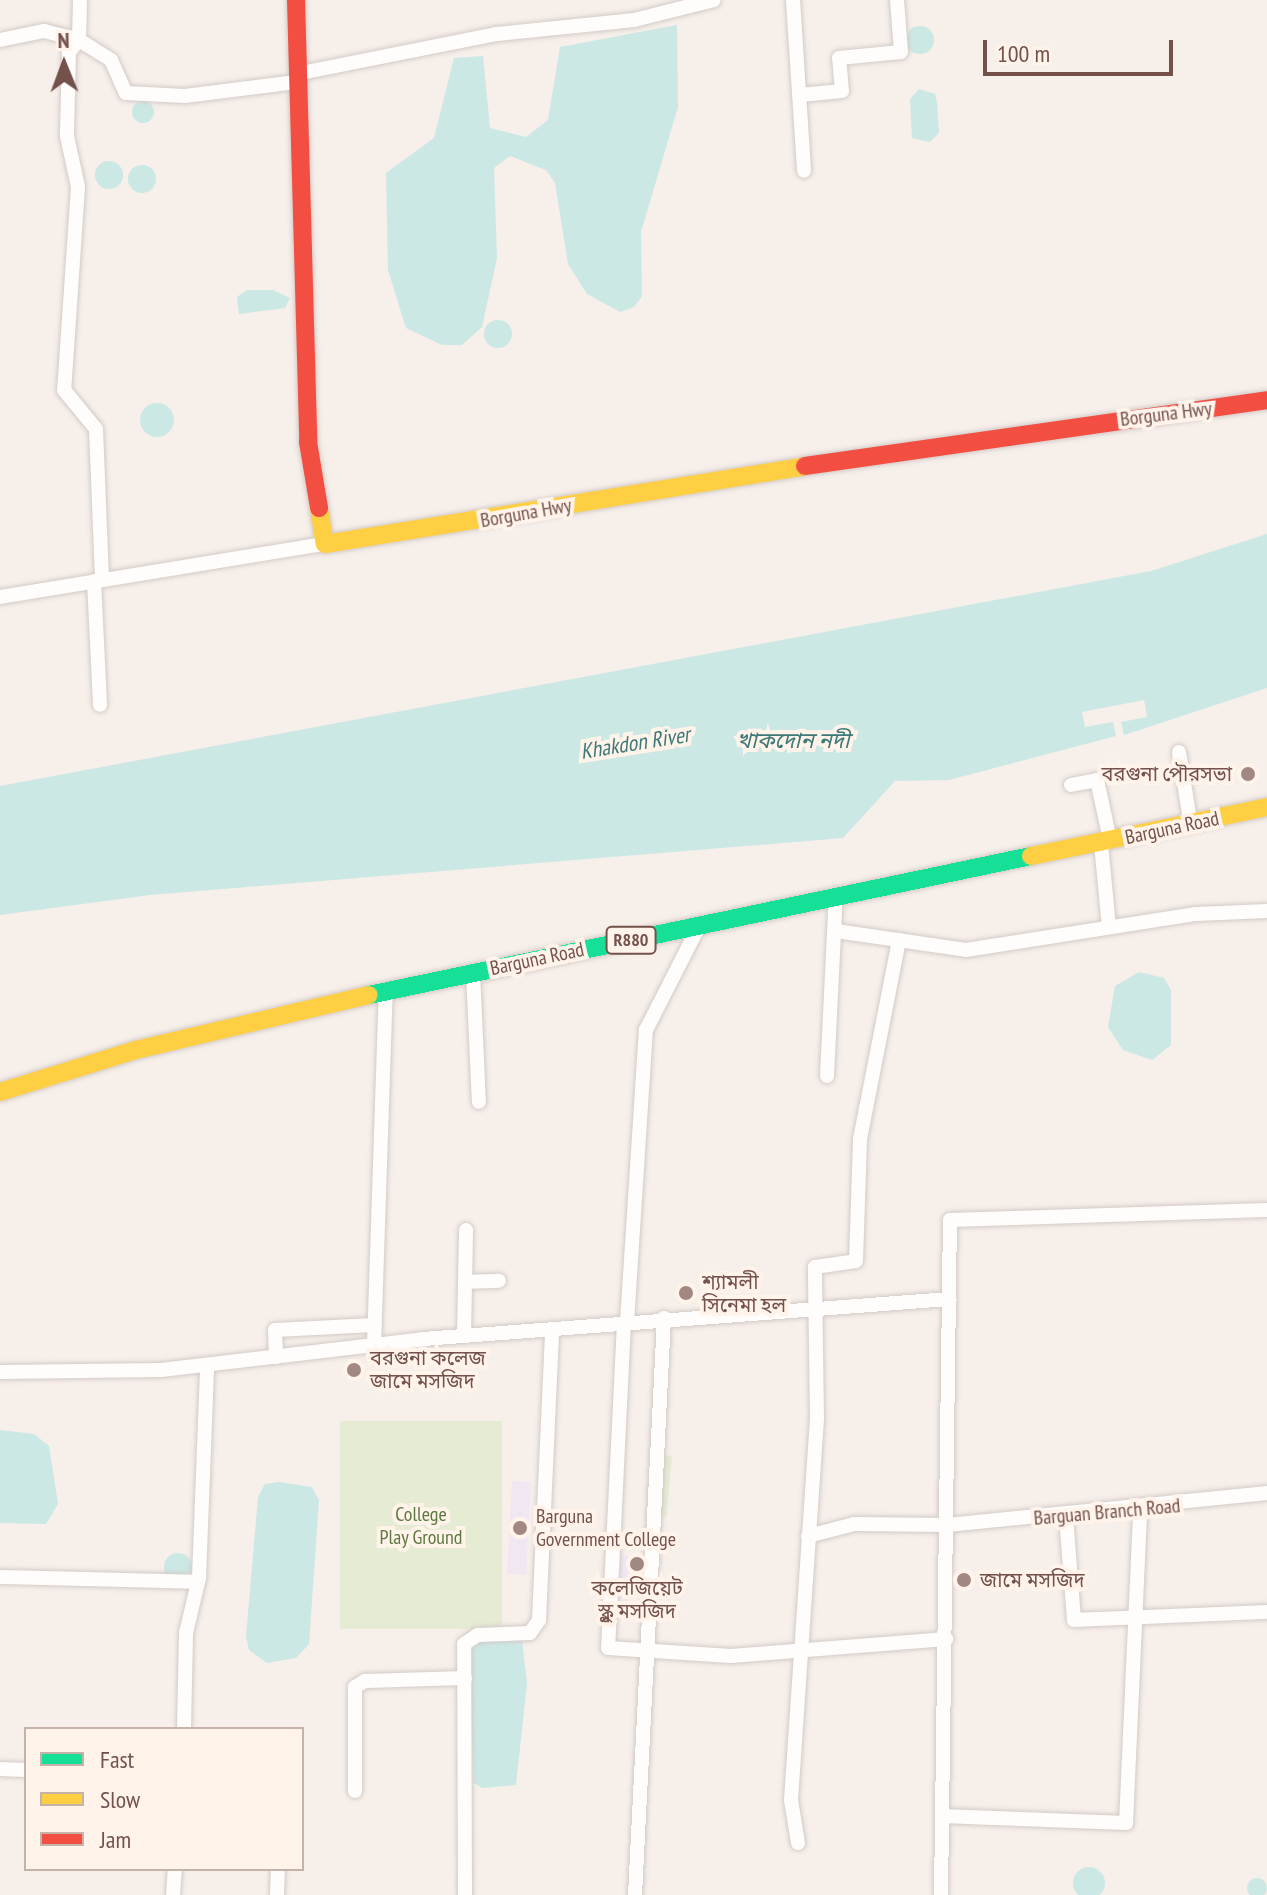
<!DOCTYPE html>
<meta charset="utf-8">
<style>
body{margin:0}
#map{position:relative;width:1267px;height:1895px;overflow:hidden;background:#f6efea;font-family:"PT Sans Narrow","Noto Sans Bengali",sans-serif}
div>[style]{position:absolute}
.education>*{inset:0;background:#f0e7f2;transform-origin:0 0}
.green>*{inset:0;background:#e6ecd4;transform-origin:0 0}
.water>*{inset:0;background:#cbe8e5}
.round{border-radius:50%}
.roads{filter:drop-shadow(0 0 2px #d4cac6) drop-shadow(0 0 2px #d4cac6)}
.street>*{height:14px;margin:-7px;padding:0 7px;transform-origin:7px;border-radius:7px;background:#fefdfc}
.fast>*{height:18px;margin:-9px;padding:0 9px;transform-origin:9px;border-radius:9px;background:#16e098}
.slow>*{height:18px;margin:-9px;padding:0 9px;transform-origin:9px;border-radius:9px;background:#ffcf43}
.jam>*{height:18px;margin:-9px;padding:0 9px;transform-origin:9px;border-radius:9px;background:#f24e42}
.dots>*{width:22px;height:22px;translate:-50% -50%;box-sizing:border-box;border:4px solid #fff3ea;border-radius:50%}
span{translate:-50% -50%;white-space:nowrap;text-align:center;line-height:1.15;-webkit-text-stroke:8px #fff3ea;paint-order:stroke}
.shield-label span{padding:2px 6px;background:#fff3ea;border:2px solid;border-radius:6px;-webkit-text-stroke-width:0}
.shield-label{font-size:18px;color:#74514a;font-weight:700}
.street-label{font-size:20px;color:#74514a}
.poi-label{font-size:20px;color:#74514a}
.right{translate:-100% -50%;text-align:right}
.left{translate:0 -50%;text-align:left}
.park-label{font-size:20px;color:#5d7942}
.water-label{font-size:22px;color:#3d7978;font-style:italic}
.legend{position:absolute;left:24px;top:1727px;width:280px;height:144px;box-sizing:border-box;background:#fff3ea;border:2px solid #c7b2aa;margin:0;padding:10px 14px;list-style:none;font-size:24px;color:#74514a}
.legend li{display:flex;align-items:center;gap:16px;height:40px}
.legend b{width:40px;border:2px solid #c7b2aa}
.north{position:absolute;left:24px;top:24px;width:80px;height:80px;-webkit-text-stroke:6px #fff3ea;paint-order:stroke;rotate:359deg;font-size:22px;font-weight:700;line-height:32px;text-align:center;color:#74514a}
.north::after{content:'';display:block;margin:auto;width:28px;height:36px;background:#74514a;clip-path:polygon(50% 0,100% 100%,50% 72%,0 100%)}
.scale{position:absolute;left:983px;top:40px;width:190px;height:36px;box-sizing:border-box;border:4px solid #74514a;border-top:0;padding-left:10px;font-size:24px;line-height:28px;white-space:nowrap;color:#74514a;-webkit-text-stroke:6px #fff3ea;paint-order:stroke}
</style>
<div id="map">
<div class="education">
<div style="left:512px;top:1481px;width:19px;height:93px;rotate:3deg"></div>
<div style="left:612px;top:1555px;width:18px;height:56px;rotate:3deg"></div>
</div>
<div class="green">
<div style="left:340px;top:1421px;width:162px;height:208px"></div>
<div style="left:660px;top:1455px;width:12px;height:61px;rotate:5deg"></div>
</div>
<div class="water">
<div style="clip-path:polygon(677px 25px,678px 107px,641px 232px,642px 296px,634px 307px,620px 312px,587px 294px,568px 264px,555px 183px,546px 170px,510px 156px,494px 168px,497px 258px,482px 327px,462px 345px,442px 345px,406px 328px,388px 270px,386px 173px,434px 138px,454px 58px,483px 56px,490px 128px,526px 137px,548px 120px,560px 47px)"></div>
<div class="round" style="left:906px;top:26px;width:28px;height:28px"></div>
<div style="clip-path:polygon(919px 89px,935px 94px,937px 103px,939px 133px,930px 142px,912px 138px,910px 99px)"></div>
<div class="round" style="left:132px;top:101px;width:22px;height:22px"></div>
<div class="round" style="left:95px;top:161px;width:28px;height:28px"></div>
<div class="round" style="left:128px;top:165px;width:28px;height:28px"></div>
<div style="clip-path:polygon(247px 290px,273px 290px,290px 298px,285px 308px,239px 314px,237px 297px)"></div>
<div class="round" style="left:484px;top:320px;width:28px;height:28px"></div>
<div class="round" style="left:140px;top:403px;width:34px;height:34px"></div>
<div style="clip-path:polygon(1267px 534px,1267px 688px,1124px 735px,1121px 722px,1147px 717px,1144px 700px,1082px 712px,1085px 727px,1113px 722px,1116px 736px,949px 780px,895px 781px,843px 838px,150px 895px,0 915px,0 786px,1151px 571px)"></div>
<div style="clip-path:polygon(1139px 972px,1164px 978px,1171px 990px,1171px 1045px,1152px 1060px,1123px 1050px,1108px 1027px,1115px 986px)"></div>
<div style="clip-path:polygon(0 1430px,34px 1434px,49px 1446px,58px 1504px,46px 1524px,0 1523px)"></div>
<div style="clip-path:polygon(279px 1482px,312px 1487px,319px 1500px,309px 1644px,296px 1658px,267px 1663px,249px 1650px,246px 1636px,258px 1497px,265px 1484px)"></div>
<div class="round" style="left:164px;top:1553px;width:28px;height:28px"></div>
<div style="clip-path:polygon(522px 1640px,527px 1683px,516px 1785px,482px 1788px,474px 1783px,468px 1649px,472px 1641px)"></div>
<div class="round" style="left:1073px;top:1867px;width:32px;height:32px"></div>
<div class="round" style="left:1247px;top:1878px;width:20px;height:20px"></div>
</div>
<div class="roads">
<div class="street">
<div style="left:80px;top:0;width:40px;rotate:91.4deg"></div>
<div style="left:79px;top:40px;width:16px;rotate:130deg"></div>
<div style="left:69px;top:52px;width:84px;rotate:91.4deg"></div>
<div style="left:67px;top:136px;width:52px;rotate:77.8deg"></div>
<div style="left:78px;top:187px;width:203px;rotate:93.9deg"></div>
<div style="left:64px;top:390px;width:50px;rotate:50.6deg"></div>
<div style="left:96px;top:429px;width:151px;rotate:87.7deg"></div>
<div style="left:793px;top:0;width:171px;rotate:86.3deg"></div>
<div style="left:0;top:40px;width:45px;rotate:-11.6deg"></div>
<div style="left:44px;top:31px;width:36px;rotate:14deg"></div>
<div style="left:79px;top:40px;width:38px;rotate:32deg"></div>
<div style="left:111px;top:60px;width:36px;rotate:66deg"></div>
<div style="left:126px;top:93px;width:59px;rotate:2.9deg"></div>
<div style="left:185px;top:96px;width:112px;rotate:-7.2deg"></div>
<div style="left:296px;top:74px;width:205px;rotate:-11.3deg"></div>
<div style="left:497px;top:34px;width:138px;rotate:-5.8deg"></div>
<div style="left:634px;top:20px;width:82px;rotate:-14deg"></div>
<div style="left:800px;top:95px;width:42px;rotate:-5.4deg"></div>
<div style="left:842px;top:91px;width:33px;rotate:-95deg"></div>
<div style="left:839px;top:58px;width:62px;rotate:-5.5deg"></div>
<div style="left:901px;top:52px;width:52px;rotate:-94.4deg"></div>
<div style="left:94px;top:581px;width:124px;rotate:87.2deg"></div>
<div style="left:0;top:597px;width:329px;rotate:-9.3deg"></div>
<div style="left:1179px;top:752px;width:63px;rotate:80.8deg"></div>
<div style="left:1071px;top:785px;width:26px;rotate:-11deg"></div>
<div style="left:1097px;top:780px;width:52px;rotate:77.8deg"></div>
<div style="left:1101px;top:844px;width:83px;rotate:84.5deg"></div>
<div style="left:836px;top:931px;width:131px;rotate:8.3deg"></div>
<div style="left:966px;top:950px;width:233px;rotate:-8.9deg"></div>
<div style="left:1196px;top:914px;width:71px;rotate:-2.4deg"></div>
<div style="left:473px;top:972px;width:130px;rotate:87.4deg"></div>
<div style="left:827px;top:1076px;width:181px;rotate:-87.2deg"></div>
<div style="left:465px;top:1282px;width:34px;rotate:-2deg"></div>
<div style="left:627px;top:1322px;width:293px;rotate:-86.3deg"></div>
<div style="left:646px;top:1030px;width:117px;rotate:-63deg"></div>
<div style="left:624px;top:1323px;width:325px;rotate:92.8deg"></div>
<div style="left:608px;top:1648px;width:123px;rotate:3.7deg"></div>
<div style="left:731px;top:1656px;width:216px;rotate:-4.5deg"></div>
<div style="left:464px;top:1336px;width:106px;rotate:-88.9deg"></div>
<div style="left:374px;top:1345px;width:354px;rotate:-88.1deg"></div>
<div style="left:276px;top:1357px;width:27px;rotate:-92deg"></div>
<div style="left:275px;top:1330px;width:99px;rotate:-2.9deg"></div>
<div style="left:0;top:1372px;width:161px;rotate:-0.7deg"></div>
<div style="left:161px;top:1370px;width:264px;rotate:-6.7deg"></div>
<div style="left:423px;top:1339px;width:528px;rotate:-4.35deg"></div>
<div style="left:1066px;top:1516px;width:104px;rotate:85.6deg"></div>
<div style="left:1074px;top:1620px;width:193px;rotate:-2.4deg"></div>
<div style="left:808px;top:1536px;width:48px;rotate:-14.6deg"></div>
<div style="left:854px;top:1524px;width:93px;rotate:0.6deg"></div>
<div style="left:947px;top:1525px;width:322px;rotate:-5.7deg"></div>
<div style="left:0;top:1577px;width:198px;rotate:1.4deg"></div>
<div style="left:184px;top:1729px;width:96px;rotate:-88.8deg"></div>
<div style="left:186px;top:1633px;width:57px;rotate:-76.7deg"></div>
<div style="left:199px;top:1578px;width:212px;rotate:-87.8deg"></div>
<div style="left:0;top:1769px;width:26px;rotate:2deg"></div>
<div style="left:355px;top:1791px;width:104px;rotate:-90deg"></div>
<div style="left:355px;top:1687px;width:12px;rotate:-31deg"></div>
<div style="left:365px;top:1681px;width:100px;rotate:-1.7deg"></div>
<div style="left:942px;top:1816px;width:184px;rotate:2.2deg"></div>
<div style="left:1126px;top:1823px;width:313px;rotate:-87.4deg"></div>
<div style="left:798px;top:1843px;width:44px;rotate:-99.2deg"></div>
<div style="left:791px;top:1800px;width:382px;rotate:-86.1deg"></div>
<div style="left:817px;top:1419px;width:152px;rotate:-90.8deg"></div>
<div style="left:815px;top:1267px;width:41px;rotate:-8.3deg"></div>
<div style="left:856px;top:1261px;width:122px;rotate:-88.1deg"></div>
<div style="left:860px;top:1139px;width:203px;rotate:-78.9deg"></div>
<div style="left:173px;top:1895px;width:26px;rotate:-86deg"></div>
<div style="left:277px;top:1895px;width:26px;rotate:-88deg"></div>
<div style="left:465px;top:1895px;width:251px;rotate:-90.2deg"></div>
<div style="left:464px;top:1644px;width:17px;rotate:-33deg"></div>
<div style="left:478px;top:1635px;width:52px;rotate:-2.2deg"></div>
<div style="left:530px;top:1633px;width:16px;rotate:-55deg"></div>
<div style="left:539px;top:1620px;width:290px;rotate:-87.4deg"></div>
<div style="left:635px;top:1895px;width:578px;rotate:-87.12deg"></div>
<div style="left:941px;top:1895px;width:675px;rotate:-89.24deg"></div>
<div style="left:950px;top:1220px;width:317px;rotate:-1.8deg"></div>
</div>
<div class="fast">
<div style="left:369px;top:995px;width:676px;rotate:-11.86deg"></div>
</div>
<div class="slow">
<div style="left:319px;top:508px;width:36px;rotate:81deg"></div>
<div style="left:325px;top:544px;width:486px;rotate:-9.2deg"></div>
<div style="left:1031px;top:856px;width:241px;rotate:-11.7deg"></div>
<div style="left:0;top:1092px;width:142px;rotate:-17.2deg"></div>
<div style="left:136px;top:1050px;width:239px;rotate:-13.3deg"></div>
</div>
<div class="jam">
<div style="left:296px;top:0;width:442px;rotate:88.4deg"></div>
<div style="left:308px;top:442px;width:67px;rotate:80.5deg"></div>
<div style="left:805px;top:466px;width:467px;rotate:-8.1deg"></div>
</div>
</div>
<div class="dots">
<div style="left:1248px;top:774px;background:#a28882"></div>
<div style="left:686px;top:1293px;background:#a28882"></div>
<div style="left:354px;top:1370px;background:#a28882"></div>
<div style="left:520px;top:1528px;background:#a28882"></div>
<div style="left:637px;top:1564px;background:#a28882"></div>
<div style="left:964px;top:1580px;background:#a28882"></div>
</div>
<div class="shield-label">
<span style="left:631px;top:940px">R880</span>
</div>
<div class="street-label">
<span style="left:1166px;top:414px;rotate:-7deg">Borguna Hwy</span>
<span style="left:526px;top:513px;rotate:-10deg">Borguna Hwy</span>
<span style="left:1172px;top:828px;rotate:-12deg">Barguna Road</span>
<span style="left:537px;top:959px;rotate:-12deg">Barguna Road</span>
<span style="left:1107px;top:1512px;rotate:-5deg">Barguan Branch Road</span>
</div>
<div class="poi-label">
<span class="right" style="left:1232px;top:774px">বরগুনা পৌরসভা</span>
<span class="left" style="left:702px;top:1294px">শ্যামলী<br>সিনেমা হল</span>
<span class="left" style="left:370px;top:1370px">বরগুনা কলেজ<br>জামে মসজিদ</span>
<span class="left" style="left:536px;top:1528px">Barguna<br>Government College</span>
<span class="left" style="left:980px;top:1580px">জামে মসজিদ</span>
<span style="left:637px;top:1600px">কলেজিয়েট<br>স্কুল মসজিদ</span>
</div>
<div class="park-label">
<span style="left:421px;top:1526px">College<br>Play Ground</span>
</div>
<div class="water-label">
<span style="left:793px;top:741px">খাকদোন নদী</span>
<span style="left:635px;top:743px;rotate:-9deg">Khakdon River</span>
</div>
<ul class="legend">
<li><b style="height:10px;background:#16e098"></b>Fast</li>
<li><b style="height:10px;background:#ffcf43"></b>Slow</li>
<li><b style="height:10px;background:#f24e42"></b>Jam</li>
</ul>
<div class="north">N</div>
<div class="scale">100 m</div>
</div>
